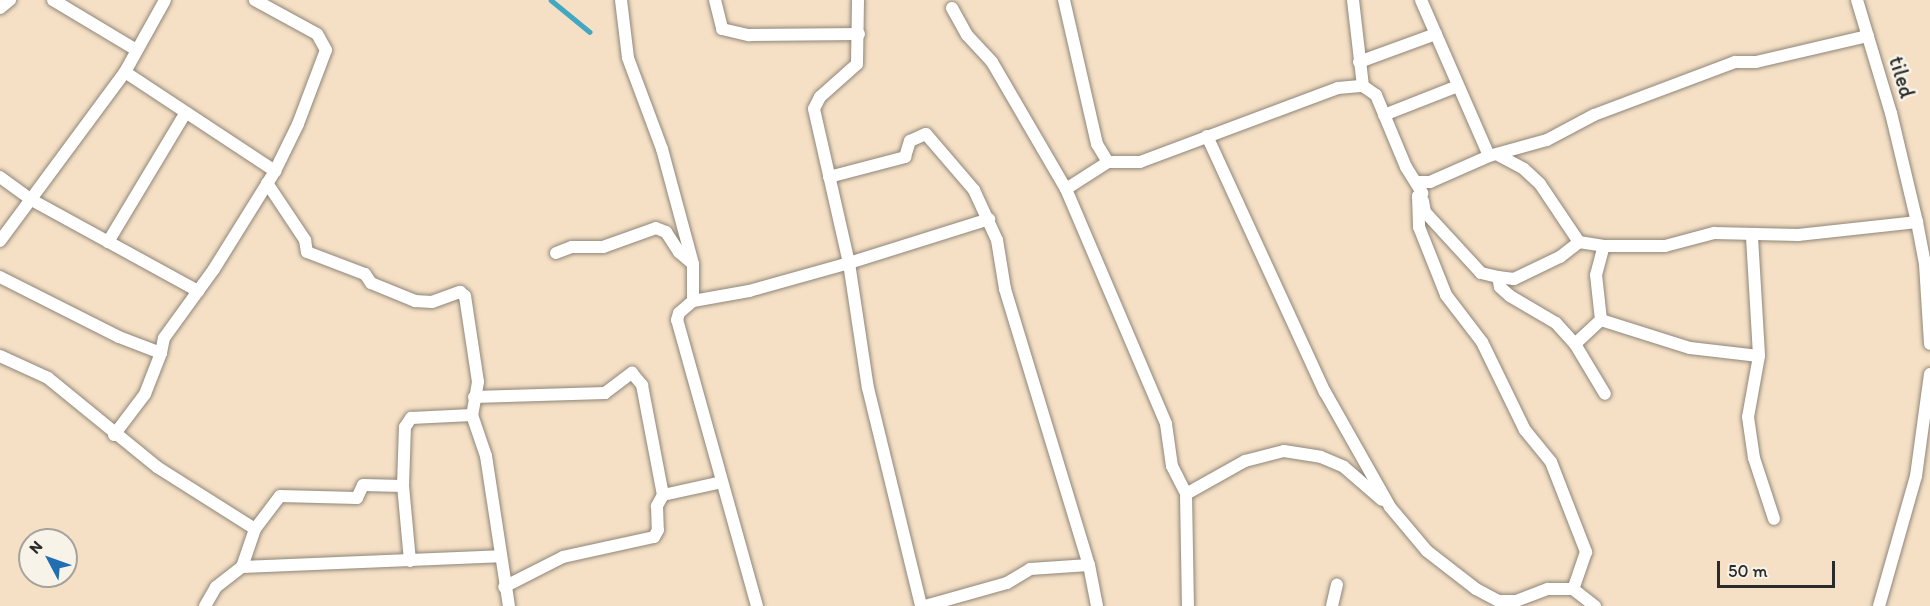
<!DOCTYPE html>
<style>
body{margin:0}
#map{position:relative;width:1930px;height:606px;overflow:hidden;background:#f5e0c6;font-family:Itim,sans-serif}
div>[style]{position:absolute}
.stream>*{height:4.5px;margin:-2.25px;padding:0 2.25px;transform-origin:2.25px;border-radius:2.25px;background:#42a8c2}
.roads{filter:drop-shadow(0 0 2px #908678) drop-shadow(0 0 2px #908678)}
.street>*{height:12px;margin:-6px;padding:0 6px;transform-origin:6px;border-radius:6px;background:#fff}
span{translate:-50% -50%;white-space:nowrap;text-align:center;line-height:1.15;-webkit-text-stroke:5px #f7f3e8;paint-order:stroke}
.street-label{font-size:22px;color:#2b2b2b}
.north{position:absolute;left:18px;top:528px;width:60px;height:60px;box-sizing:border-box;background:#f7f3e8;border:2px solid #a5a39c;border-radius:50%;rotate:311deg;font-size:16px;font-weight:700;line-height:24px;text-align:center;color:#2b2b2b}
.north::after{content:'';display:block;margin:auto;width:21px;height:27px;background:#1f6fb2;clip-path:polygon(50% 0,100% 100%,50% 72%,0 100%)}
.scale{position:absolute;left:1717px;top:561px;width:118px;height:27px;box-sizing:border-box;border:3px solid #2b2b2b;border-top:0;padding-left:8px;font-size:18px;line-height:21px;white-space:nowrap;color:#2b2b2b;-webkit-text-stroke:4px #f7f3e8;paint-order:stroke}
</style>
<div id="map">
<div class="stream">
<div style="left:551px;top:0;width:50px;rotate:39.4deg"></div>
</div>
<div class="roads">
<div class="street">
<div style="left:53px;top:0;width:96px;rotate:30.9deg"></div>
<div style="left:621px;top:0;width:58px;rotate:83.1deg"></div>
<div style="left:628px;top:58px;width:97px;rotate:69.5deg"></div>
<div style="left:662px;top:149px;width:119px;rotate:74.9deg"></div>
<div style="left:693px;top:264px;width:37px;rotate:90deg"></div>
<div style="left:715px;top:0;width:30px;rotate:76deg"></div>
<div style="left:722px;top:29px;width:28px;rotate:13deg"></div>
<div style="left:749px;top:35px;width:110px;rotate:-0.5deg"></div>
<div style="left:858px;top:0;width:64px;rotate:90.9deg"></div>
<div style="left:857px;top:64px;width:50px;rotate:138.3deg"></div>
<div style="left:820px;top:97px;width:13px;rotate:117deg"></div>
<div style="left:814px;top:109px;width:158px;rotate:77.2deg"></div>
<div style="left:849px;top:263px;width:126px;rotate:81.4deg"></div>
<div style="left:868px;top:388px;width:224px;rotate:76.3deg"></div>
<div style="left:1064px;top:0;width:148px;rotate:77.1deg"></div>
<div style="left:1097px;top:144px;width:21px;rotate:59deg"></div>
<div style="left:1353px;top:0;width:87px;rotate:83.4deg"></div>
<div style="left:1421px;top:0;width:170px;rotate:66.4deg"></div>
<div style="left:1857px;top:0;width:118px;rotate:73.3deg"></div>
<div style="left:1891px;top:113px;width:112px;rotate:76.6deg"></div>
<div style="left:1917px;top:222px;width:43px;rotate:79.2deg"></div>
<div style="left:1925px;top:264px;width:80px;rotate:86.4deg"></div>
<div style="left:0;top:8px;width:13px;rotate:-39deg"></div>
<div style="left:952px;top:8px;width:31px;rotate:61deg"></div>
<div style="left:967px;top:35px;width:37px;rotate:47deg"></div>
<div style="left:992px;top:62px;width:147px;rotate:59.8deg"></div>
<div style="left:1066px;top:189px;width:255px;rotate:66.9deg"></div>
<div style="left:1166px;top:424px;width:42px;rotate:81.9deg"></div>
<div style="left:1172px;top:466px;width:31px;rotate:63deg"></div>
<div style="left:1186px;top:494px;width:112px;rotate:89deg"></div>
<div style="left:1359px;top:62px;width:82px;rotate:-20deg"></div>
<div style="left:125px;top:72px;width:180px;rotate:33.4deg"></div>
<div style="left:1384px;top:115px;width:79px;rotate:-21.4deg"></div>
<div style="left:1207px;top:136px;width:282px;rotate:65.3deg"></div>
<div style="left:1325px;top:392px;width:132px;rotate:60.5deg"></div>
<div style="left:1390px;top:507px;width:57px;rotate:49.9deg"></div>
<div style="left:1427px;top:551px;width:62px;rotate:37.8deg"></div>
<div style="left:1476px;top:589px;width:26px;rotate:28deg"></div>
<div style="left:1499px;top:601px;width:17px"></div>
<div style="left:1516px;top:601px;width:34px;rotate:-21deg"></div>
<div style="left:1548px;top:589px;width:25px"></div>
<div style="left:1573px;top:589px;width:28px;rotate:38deg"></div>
<div style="left:1500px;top:156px;width:27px;rotate:28deg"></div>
<div style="left:1524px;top:169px;width:22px;rotate:43deg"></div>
<div style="left:1540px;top:184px;width:70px;rotate:56.1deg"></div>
<div style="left:0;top:177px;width:37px;rotate:36deg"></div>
<div style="left:30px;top:199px;width:192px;rotate:28.7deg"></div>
<div style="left:829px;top:177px;width:79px;rotate:-14.7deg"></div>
<div style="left:905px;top:157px;width:17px;rotate:-73deg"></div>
<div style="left:910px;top:141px;width:17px;rotate:-24deg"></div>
<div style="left:926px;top:134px;width:74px;rotate:49.4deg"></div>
<div style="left:974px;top:190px;width:55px;rotate:65.3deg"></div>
<div style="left:997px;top:240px;width:50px;rotate:80.7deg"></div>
<div style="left:1005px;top:289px;width:288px;rotate:73.1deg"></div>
<div style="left:1089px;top:565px;width:42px;rotate:79deg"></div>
<div style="left:1416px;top:182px;width:14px"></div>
<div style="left:1430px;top:182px;width:64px;rotate:-23.8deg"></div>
<div style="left:1489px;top:156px;width:60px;rotate:-15.4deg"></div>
<div style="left:1547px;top:140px;width:53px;rotate:-28deg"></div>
<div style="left:1594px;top:115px;width:151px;rotate:-20.6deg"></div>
<div style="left:1735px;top:62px;width:21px"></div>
<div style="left:1756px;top:62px;width:115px;rotate:-13.1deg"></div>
<div style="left:267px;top:183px;width:69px;rotate:56.3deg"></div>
<div style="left:305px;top:240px;width:12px;rotate:81deg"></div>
<div style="left:307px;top:252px;width:62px;rotate:20.8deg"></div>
<div style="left:365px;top:274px;width:11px;rotate:56deg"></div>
<div style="left:371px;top:283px;width:48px;rotate:22.2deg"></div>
<div style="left:415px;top:301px;width:17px;rotate:3deg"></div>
<div style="left:432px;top:302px;width:30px;rotate:-20deg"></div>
<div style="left:460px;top:292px;width:6px;rotate:39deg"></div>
<div style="left:465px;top:296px;width:87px;rotate:81.4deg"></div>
<div style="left:478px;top:382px;width:34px;rotate:100deg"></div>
<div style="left:472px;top:415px;width:43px;rotate:71.1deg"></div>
<div style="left:486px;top:456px;width:152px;rotate:81.3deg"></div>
<div style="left:1066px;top:189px;width:50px;rotate:-32.7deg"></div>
<div style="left:1108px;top:162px;width:32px"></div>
<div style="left:1140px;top:162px;width:211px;rotate:-20.5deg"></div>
<div style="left:1338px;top:88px;width:25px;rotate:-5deg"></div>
<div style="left:1363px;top:86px;width:16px;rotate:35deg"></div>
<div style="left:1376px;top:95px;width:78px;rotate:67.4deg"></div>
<div style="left:1406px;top:167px;width:31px;rotate:58deg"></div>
<div style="left:1422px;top:193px;width:5px;rotate:143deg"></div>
<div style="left:1418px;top:196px;width:31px;rotate:88deg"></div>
<div style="left:1419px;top:227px;width:73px;rotate:68.3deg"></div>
<div style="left:1446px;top:295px;width:59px;rotate:52.5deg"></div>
<div style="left:1482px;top:342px;width:98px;rotate:64deg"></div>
<div style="left:1525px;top:430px;width:41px;rotate:50.9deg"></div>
<div style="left:1551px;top:462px;width:97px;rotate:68.7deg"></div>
<div style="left:1586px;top:552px;width:39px;rotate:109deg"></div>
<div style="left:1423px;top:201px;width:11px;rotate:80deg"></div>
<div style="left:1425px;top:212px;width:83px;rotate:47.4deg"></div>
<div style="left:1481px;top:273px;width:17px;rotate:13deg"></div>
<div style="left:1498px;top:277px;width:10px;rotate:79deg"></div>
<div style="left:1500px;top:287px;width:13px;rotate:42deg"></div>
<div style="left:1510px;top:296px;width:53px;rotate:30.4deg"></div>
<div style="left:1556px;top:323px;width:28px;rotate:48deg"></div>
<div style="left:1575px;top:344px;width:58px;rotate:59deg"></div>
<div style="left:1752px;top:237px;width:119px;rotate:86.6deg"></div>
<div style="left:1759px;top:356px;width:62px;rotate:100.2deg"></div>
<div style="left:1748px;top:417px;width:41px;rotate:81.7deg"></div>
<div style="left:1754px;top:458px;width:64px;rotate:71.8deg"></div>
<div style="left:0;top:241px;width:210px;rotate:-53.5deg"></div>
<div style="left:125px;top:72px;width:82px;rotate:-60.9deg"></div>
<div style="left:108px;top:242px;width:149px;rotate:-59deg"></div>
<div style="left:556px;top:253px;width:17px;rotate:-21deg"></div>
<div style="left:572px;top:247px;width:31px"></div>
<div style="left:603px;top:247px;width:56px;rotate:-19.7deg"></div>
<div style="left:656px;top:228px;width:11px;rotate:22deg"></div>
<div style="left:666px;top:232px;width:24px;rotate:57deg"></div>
<div style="left:679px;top:252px;width:18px;rotate:41deg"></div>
<div style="left:0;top:277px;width:133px;rotate:26.8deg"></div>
<div style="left:119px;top:337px;width:45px;rotate:20.9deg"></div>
<div style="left:161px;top:353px;width:15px;rotate:-79deg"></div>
<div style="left:164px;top:338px;width:85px;rotate:-54.1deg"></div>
<div style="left:214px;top:269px;width:115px;rotate:-58.1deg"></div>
<div style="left:275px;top:171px;width:52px;rotate:-63.9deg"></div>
<div style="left:298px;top:124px;width:79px;rotate:-69.3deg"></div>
<div style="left:326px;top:50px;width:18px;rotate:-119deg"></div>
<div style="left:317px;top:34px;width:71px;rotate:-151.3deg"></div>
<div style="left:1498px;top:277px;width:16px;rotate:7deg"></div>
<div style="left:1514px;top:279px;width:51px;rotate:-25.6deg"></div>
<div style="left:1560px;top:257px;width:24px;rotate:-38deg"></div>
<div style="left:1579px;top:242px;width:25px;rotate:9deg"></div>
<div style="left:1604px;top:246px;width:61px"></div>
<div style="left:1665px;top:246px;width:51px;rotate:-14.9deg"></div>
<div style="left:1714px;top:233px;width:84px;rotate:1.4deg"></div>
<div style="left:1798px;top:235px;width:120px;rotate:-6.2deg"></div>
<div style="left:1601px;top:320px;width:93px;rotate:17.5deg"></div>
<div style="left:1690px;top:348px;width:69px;rotate:6.6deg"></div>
<div style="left:1575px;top:344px;width:35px;rotate:-43deg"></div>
<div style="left:1601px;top:320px;width:45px;rotate:-96.3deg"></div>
<div style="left:1596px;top:275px;width:30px;rotate:-75deg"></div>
<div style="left:0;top:356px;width:53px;rotate:24.6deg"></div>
<div style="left:48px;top:378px;width:141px;rotate:39.2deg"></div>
<div style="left:157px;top:467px;width:116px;rotate:32.3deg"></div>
<div style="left:474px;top:397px;width:131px;rotate:-1.7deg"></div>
<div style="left:605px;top:393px;width:34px;rotate:-37deg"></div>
<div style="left:632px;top:373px;width:16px;rotate:50deg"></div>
<div style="left:642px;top:385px;width:112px;rotate:79.2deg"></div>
<div style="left:663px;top:495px;width:13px;rotate:119deg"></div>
<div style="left:657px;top:506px;width:24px;rotate:88deg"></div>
<div style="left:658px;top:530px;width:8px;rotate:120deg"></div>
<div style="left:654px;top:537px;width:93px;rotate:167.6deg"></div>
<div style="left:563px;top:557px;width:66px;rotate:153deg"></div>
<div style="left:114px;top:435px;width:51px;rotate:-52.9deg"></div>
<div style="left:145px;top:394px;width:44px;rotate:-68.7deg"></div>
<div style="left:1186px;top:494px;width:68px;rotate:-29.2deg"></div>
<div style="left:1245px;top:461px;width:40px;rotate:-14.4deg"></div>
<div style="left:1284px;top:451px;width:37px;rotate:9deg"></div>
<div style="left:1321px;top:457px;width:25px;rotate:23deg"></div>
<div style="left:1344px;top:467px;width:50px;rotate:41deg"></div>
<div style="left:663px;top:495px;width:60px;rotate:-12.4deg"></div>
<div style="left:410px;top:561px;width:75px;rotate:-95.3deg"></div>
<div style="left:403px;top:486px;width:59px;rotate:-88.1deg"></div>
<div style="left:405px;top:427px;width:11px;rotate:-56deg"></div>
<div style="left:411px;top:418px;width:61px;rotate:-2.8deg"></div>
<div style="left:242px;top:567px;width:258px;rotate:-2.4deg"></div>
<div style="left:205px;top:606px;width:22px;rotate:-60deg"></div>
<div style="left:216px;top:587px;width:33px;rotate:-38deg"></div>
<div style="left:242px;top:567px;width:40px;rotate:-71.1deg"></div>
<div style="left:255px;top:529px;width:41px;rotate:-52.9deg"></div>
<div style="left:280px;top:496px;width:77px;rotate:1.5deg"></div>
<div style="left:357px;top:498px;width:14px;rotate:-65deg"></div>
<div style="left:363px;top:485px;width:40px;rotate:1.4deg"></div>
<div style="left:757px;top:606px;width:297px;rotate:-105.6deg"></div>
<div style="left:677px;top:320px;width:7px;rotate:-74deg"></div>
<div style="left:679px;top:313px;width:18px;rotate:-41deg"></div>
<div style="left:693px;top:301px;width:57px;rotate:-10.1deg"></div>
<div style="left:749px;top:291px;width:104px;rotate:-15.6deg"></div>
<div style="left:849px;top:263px;width:147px;rotate:-17.4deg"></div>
<div style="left:925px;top:606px;width:85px;rotate:-15.7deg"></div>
<div style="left:1007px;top:583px;width:27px;rotate:-31deg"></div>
<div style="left:1030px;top:569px;width:59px;rotate:-3.9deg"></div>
<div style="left:1332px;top:606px;width:22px;rotate:-77deg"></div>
<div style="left:1879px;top:606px;width:135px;rotate:-74.1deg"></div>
<div style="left:1916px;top:476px;width:103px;rotate:-82.2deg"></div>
</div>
</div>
<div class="street-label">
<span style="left:1902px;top:77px;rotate:73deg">tiled</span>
</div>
<div class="north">N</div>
<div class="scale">50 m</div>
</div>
